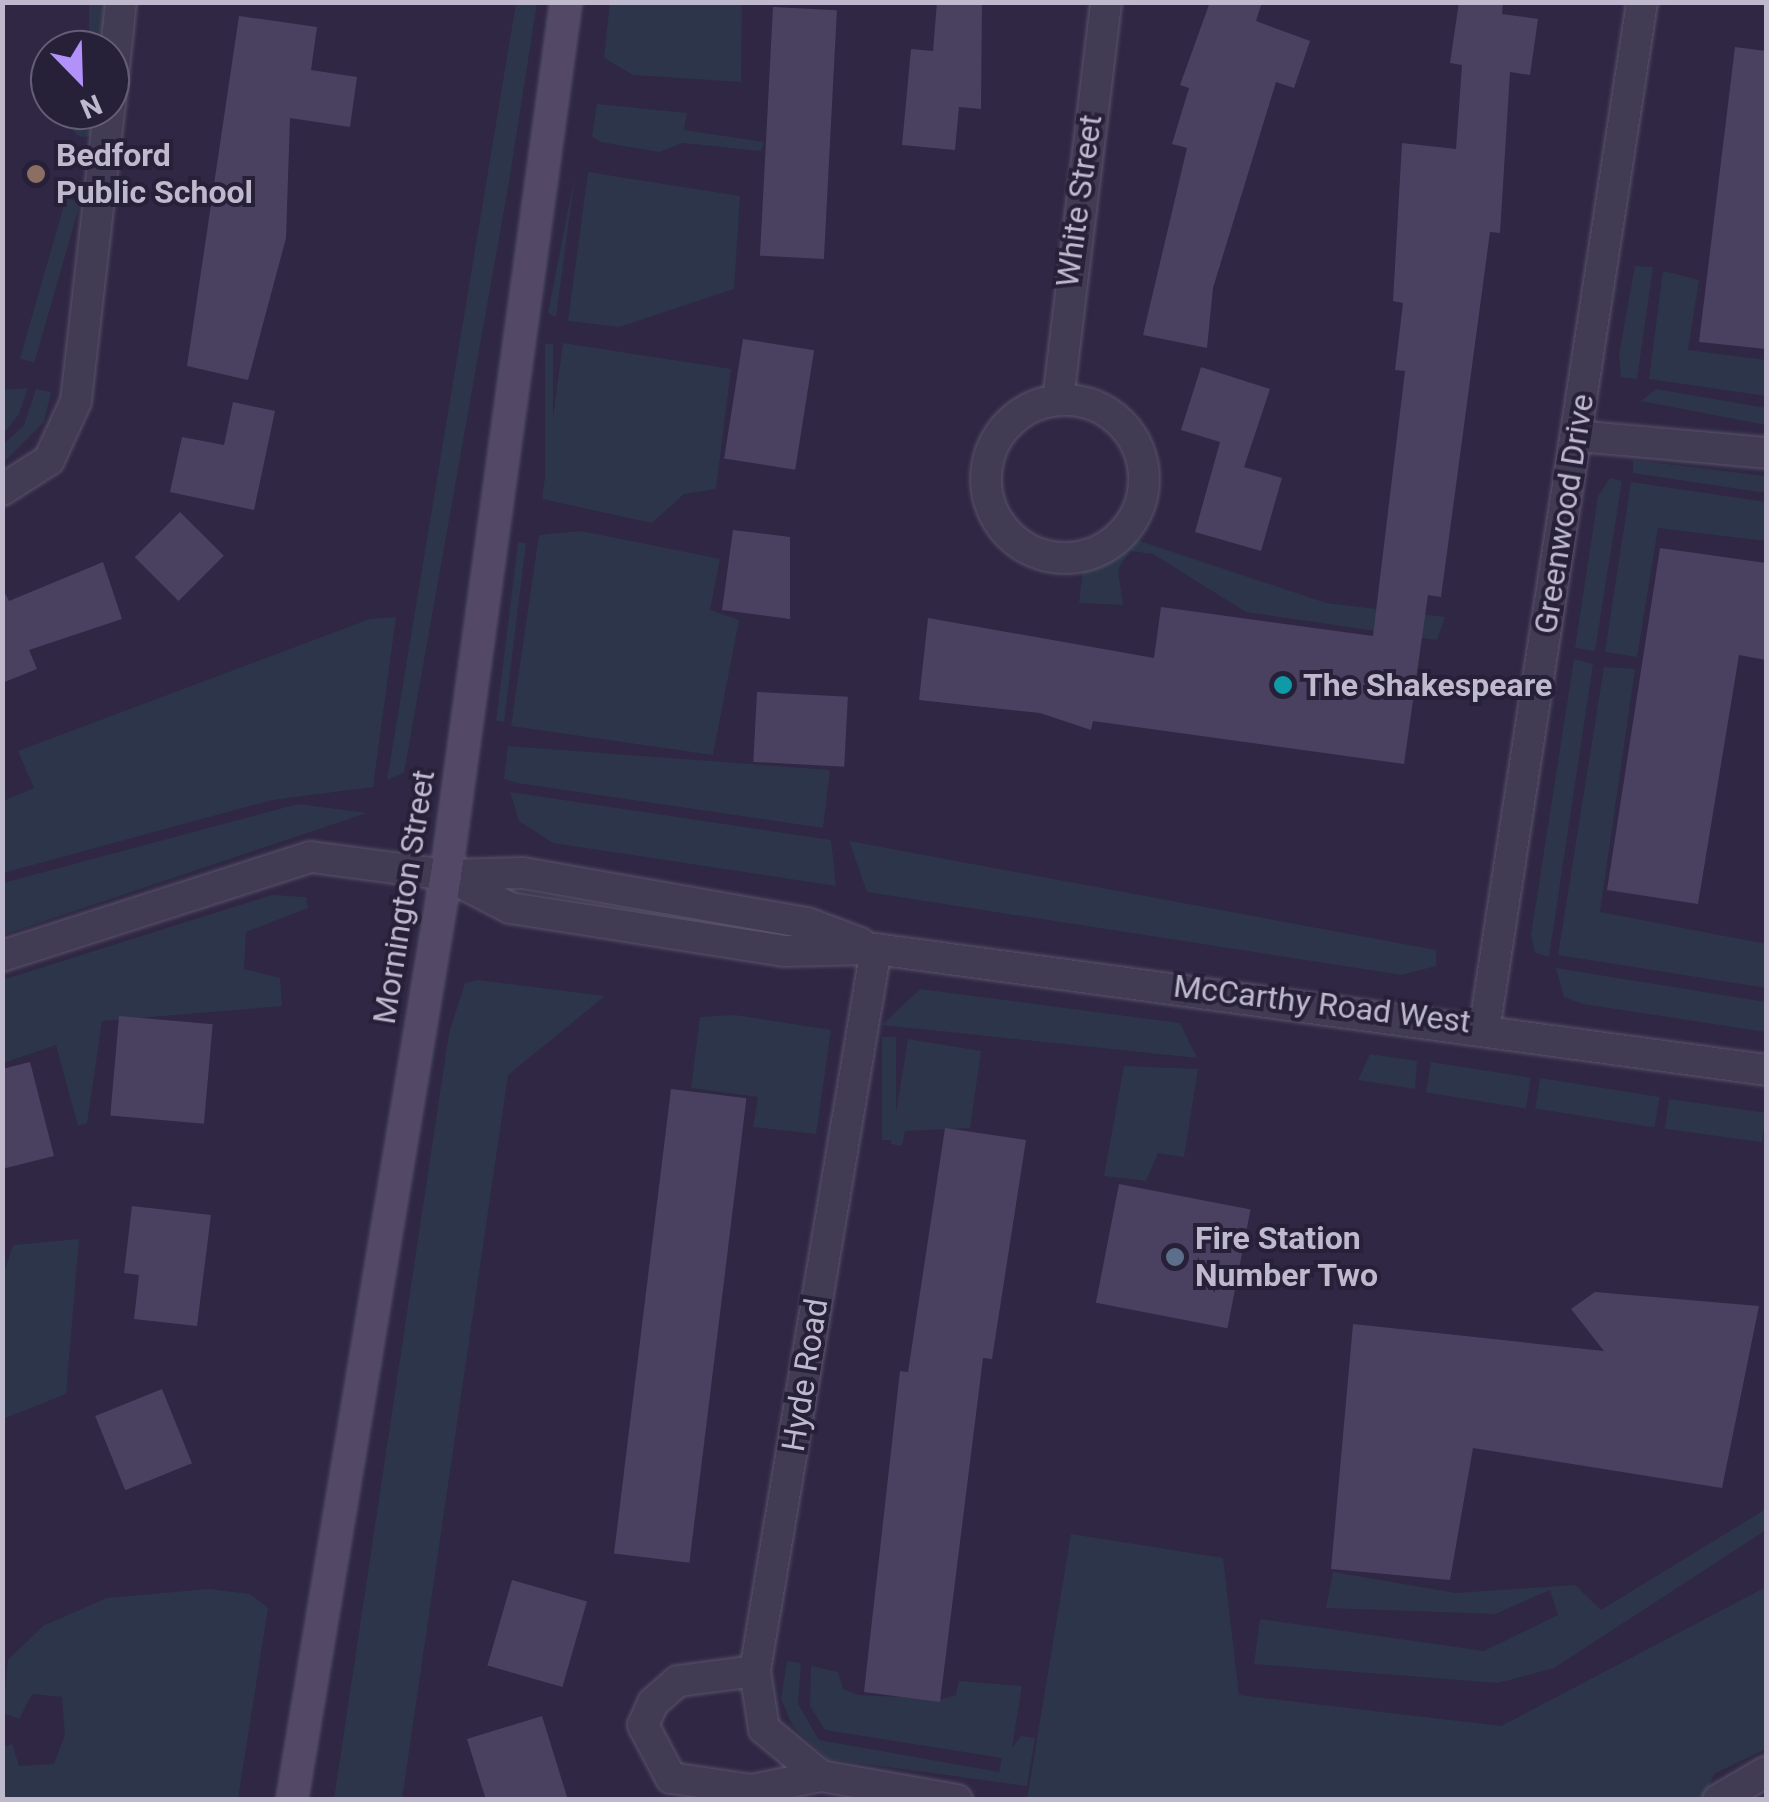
<!DOCTYPE html>
<style>
body{margin:0}
#map{position:relative;width:1769px;height:1802px;overflow:hidden;background:#2f2744;font-family:Roboto,sans-serif}
div>[style]{position:absolute}
.green>*{inset:0;background:#2d354a;transform-origin:0 0}
.round{border-radius:50%}
.building>*{inset:0;background:#4a4161;transform-origin:0 0}
.roads{filter:drop-shadow(0 0 2px #5a546b) drop-shadow(0 0 2px #5a546b)}
.minor>*{height:30px;margin:-15px;padding:0 15px;transform-origin:15px;border-radius:15px;background:#423b54}
.minor>.ring{margin:-15px;padding:0;box-sizing:content-box;background:none;border:30px solid #423b54;border-radius:50%}
.tertiary>*{height:30px;margin:-15px;padding:0 15px;transform-origin:15px;border-radius:15px;background:#423b54}
.secondary>*{height:30px;margin:-15px;padding:0 15px;transform-origin:15px;border-radius:15px;background:#534967}
.dots>*{width:28px;height:28px;translate:-50% -50%;box-sizing:border-box;border:5px solid #272039;border-radius:50%}
span{translate:-50% -50%;white-space:nowrap;text-align:center;line-height:1.15;-webkit-text-stroke:8px #272039;paint-order:stroke}
.poi-label{font-size:32px;color:#bfb9cd;font-weight:700}
.left{translate:0 -50%;text-align:left}
.street-label{font-size:32px;color:#bfb9cd}
.frame{position:absolute;inset:0;border:5px solid #bfb9cd;pointer-events:none}
.north{position:absolute;left:30px;top:30px;width:100px;height:100px;box-sizing:border-box;background:#272039;border:2px solid #645d74;border-radius:50%;rotate:157deg;font-size:28px;font-weight:700;line-height:40px;text-align:center;color:#bfb9cd}
.north::after{content:'';display:block;margin:auto;width:35px;height:45px;background:#b291fa;clip-path:polygon(50% 0,100% 100%,50% 72%,0 100%)}
</style>
<div id="map">
<div class="green">
<div style="clip-path:polygon(610px 2px,742px 3px,741px 82px,633px 75px,604px 58px)"></div>
<div style="left:89px;top:3px;width:15px;height:47px"></div>
<div style="clip-path:polygon(516px 3px,537px 3px,509px 182px,404px 773px,387px 780px)"></div>
<div style="clip-path:polygon(597px 104px,687px 113px,684px 130px,764px 142px,761px 151px,683px 143px,659px 152px,601px 142px,592px 137px)"></div>
<div class="round" style="left:72px;top:113px;width:24px;height:24px"></div>
<div style="clip-path:polygon(588px 172px,740px 196px,734px 289px,619px 327px,568px 321px)"></div>
<div style="clip-path:polygon(575px 175px,556px 317px,548px 313px)"></div>
<div style="left:66px;top:198px;width:15px;height:167px;rotate:16deg"></div>
<div style="clip-path:polygon(1635px 266px,1653px 267px,1637px 379px,1621px 377px,1619px 354px)"></div>
<div style="clip-path:polygon(1663px 271px,1699px 280px,1688px 350px,1766px 360px,1766px 396px,1649px 379px)"></div>
<div style="clip-path:polygon(563px 343px,731px 369px,716px 489px,684px 494px,652px 523px,542px 499px)"></div>
<div style="left:545px;top:344px;width:8px;height:148px"></div>
<div style="clip-path:polygon(28px 388px,19px 414px,3px 434px,3px 390px)"></div>
<div style="clip-path:polygon(36px 389px,51px 392px,44px 422px,3px 463px,3px 445px,24px 425px)"></div>
<div style="clip-path:polygon(1656px 389px,1766px 408px,1766px 425px,1641px 401px)"></div>
<div style="clip-path:polygon(1633px 460px,1766px 476px,1766px 493px,1633px 473px)"></div>
<div style="clip-path:polygon(1610px 478px,1622px 481px,1595px 651px,1575px 648px,1598px 496px)"></div>
<div style="clip-path:polygon(1631px 482px,1766px 502px,1766px 541px,1658px 528px,1637px 657px,1605px 652px)"></div>
<div style="clip-path:polygon(581px 531px,720px 559px,710px 610px,739px 620px,713px 755px,511px 726px,539px 535px)"></div>
<div style="clip-path:polygon(1131px 538px,1326px 603px,1445px 617px,1437px 640px,1246px 612px,1153px 554px,1130px 551px,1118px 569px,1123px 605px,1079px 603px,1083px 569px)"></div>
<div style="left:526px;top:543px;width:180px;height:8px;rotate:97deg"></div>
<div style="clip-path:polygon(396px 617px,373px 787px,272px 800px,3px 873px,3px 801px,34px 788px,18px 751px,370px 619px)"></div>
<div style="clip-path:polygon(1574px 659px,1593px 664px,1549px 957px,1535px 953px,1531px 935px)"></div>
<div style="clip-path:polygon(1604px 667px,1635px 669px,1600px 912px,1766px 944px,1766px 988px,1558px 955px)"></div>
<div style="clip-path:polygon(508px 746px,830px 770px,823px 828px,517px 783px,504px 779px)"></div>
<div style="clip-path:polygon(510px 792px,831px 840px,836px 886px,553px 843px,519px 821px)"></div>
<div style="clip-path:polygon(298px 804px,367px 813px,3px 935px,3px 883px)"></div>
<div style="clip-path:polygon(849px 841px,1436px 950px,1436px 966px,1402px 975px,867px 892px)"></div>
<div style="clip-path:polygon(272px 895px,306px 897px,308px 908px,246px 932px,244px 969px,280px 978px,282px 1006px,102px 1021px,87px 1123px,78px 1126px,56px 1045px,3px 1063px,2px 980px)"></div>
<div style="clip-path:polygon(1556px 968px,1766px 1002px,1766px 1032px,1583px 1004px,1564px 997px)"></div>
<div style="clip-path:polygon(478px 980px,605px 996px,508px 1075px,402px 1799px,334px 1799px,449px 1033px,465px 983px)"></div>
<div style="clip-path:polygon(920px 989px,1180px 1023px,1197px 1058px,882px 1025px)"></div>
<div style="clip-path:polygon(735px 1015px,831px 1030px,816px 1134px,753px 1127px,758px 1097px,691px 1088px,700px 1017px)"></div>
<div style="left:882px;top:1037px;width:14px;height:103px"></div>
<div style="clip-path:polygon(908px 1039px,981px 1051px,970px 1128px,905px 1131px,902px 1146px,891px 1144px)"></div>
<div style="clip-path:polygon(1370px 1054px,1417px 1061px,1415px 1089px,1358px 1080px)"></div>
<div style="left:1431px;top:1062px;width:101px;height:31px;rotate:9deg"></div>
<div style="clip-path:polygon(1124px 1066px,1198px 1069px,1184px 1157px,1158px 1153px,1146px 1181px,1104px 1176px)"></div>
<div style="left:1540px;top:1078px;width:121px;height:31px;rotate:9deg"></div>
<div style="left:1669px;top:1099px;width:98px;height:30px;rotate:8deg"></div>
<div style="clip-path:polygon(79px 1239px,66px 1394px,3px 1419px,3px 1276px,13px 1245px)"></div>
<div style="clip-path:polygon(1766px 1509px,1766px 1530px,1554px 1668px,1498px 1683px,1254px 1664px,1260px 1619px,1484px 1651px,1558px 1615px,1550px 1590px,1495px 1614px,1326px 1608px,1333px 1572px,1456px 1593px,1575px 1585px,1601px 1610px)"></div>
<div style="clip-path:polygon(1071px 1534px,1223px 1558px,1239px 1695px,1501px 1726px,1766px 1587px,1766px 1749px,1714px 1774px,1704px 1799px,1027px 1800px)"></div>
<div style="clip-path:polygon(209px 1589px,250px 1594px,268px 1608px,238px 1799px,3px 1799px,3px 1747px,12px 1744px,19px 1766px,54px 1764px,65px 1735px,62px 1697px,32px 1694px,19px 1719px,3px 1713px,8px 1660px,43px 1626px,107px 1598px)"></div>
<div style="clip-path:polygon(787px 1661px,801px 1663px,798px 1704px,819px 1740px,999px 1772px,1002px 1758px,825px 1730px,810px 1706px,811px 1666px,838px 1672px,843px 1689px,858px 1695px,942px 1699px,956px 1695px,959px 1681px,1022px 1686px,1012px 1748px,1021px 1736px,1035px 1738px,1027px 1786px,828px 1759px,793px 1727px,781px 1699px)"></div>
</div>
<div class="building">
<div style="clip-path:polygon(937px 2px,982px 2px,981px 109px,959px 107px,955px 150px,902px 145px,911px 49px,933px 51px)"></div>
<div style="clip-path:polygon(1210px 2px,1262px 2px,1256px 21px,1310px 41px,1294px 88px,1276px 82px,1213px 288px,1207px 348px,1143px 335px,1187px 148px,1172px 144px,1189px 88px,1180px 85px)"></div>
<div style="clip-path:polygon(1459px 2px,1503px 2px,1502px 14px,1538px 19px,1530px 75px,1510px 72px,1500px 233px,1490px 232px,1441px 597px,1428px 595px,1404px 764px,1093px 721px,1091px 730px,1040px 713px,919px 700px,928px 618px,1154px 658px,1161px 607px,1373px 636px,1405px 371px,1395px 370px,1403px 303px,1393px 301px,1402px 143px,1456px 149px,1462px 65px,1450px 63px)"></div>
<div style="left:773px;top:7px;width:64px;height:249px;rotate:3deg"></div>
<div style="clip-path:polygon(239px 16px,317px 27px,311px 70px,357px 77px,350px 127px,290px 118px,286px 238px,248px 380px,187px 366px)"></div>
<div style="clip-path:polygon(1735px 47px,1766px 51px,1766px 349px,1699px 342px)"></div>
<div style="left:743px;top:339px;width:72px;height:121px;rotate:9deg"></div>
<div style="clip-path:polygon(1201px 367px,1270px 389px,1244px 467px,1282px 478px,1261px 551px,1195px 532px,1220px 442px,1181px 430px)"></div>
<div style="clip-path:polygon(233px 402px,275px 411px,254px 510px,170px 492px,182px 437px,224px 445px)"></div>
<div style="left:180px;top:512px;width:62px;height:64px;rotate:45deg"></div>
<div style="clip-path:polygon(733px 530px,790px 537px,790px 619px,722px 610px)"></div>
<div style="clip-path:polygon(1660px 548px,1766px 563px,1766px 660px,1739px 655px,1698px 904px,1607px 890px)"></div>
<div style="clip-path:polygon(103px 562px,122px 619px,29px 650px,37px 669px,2px 683px,2px 588px,9px 601px)"></div>
<div style="left:757px;top:692px;width:91px;height:70px;rotate:3deg"></div>
<div style="left:119px;top:1016px;width:94px;height:100px;rotate:5deg"></div>
<div style="clip-path:polygon(30px 1062px,54px 1156px,2px 1169px,2px 1069px)"></div>
<div style="left:671px;top:1089px;width:76px;height:468px;rotate:7deg"></div>
<div style="clip-path:polygon(945px 1128px,1026px 1140px,992px 1359px,983px 1358px,940px 1702px,864px 1692px,900px 1371px,908px 1372px)"></div>
<div style="left:1119px;top:1184px;width:134px;height:121px;rotate:11deg"></div>
<div style="clip-path:polygon(132px 1206px,211px 1215px,197px 1326px,134px 1319px,139px 1275px,124px 1273px)"></div>
<div style="clip-path:polygon(1595px 1292px,1759px 1306px,1722px 1488px,1473px 1448px,1450px 1580px,1331px 1569px,1353px 1324px,1604px 1351px,1571px 1309px)"></div>
<div style="left:162px;top:1389px;width:80px;height:72px;rotate:68deg"></div>
<div style="left:512px;top:1580px;width:78px;height:89px;rotate:16deg"></div>
<div style="clip-path:polygon(542px 1716px,568px 1800px,486px 1800px,467px 1739px)"></div>
</div>
<div class="roads">
<div class="minor">
<div style="left:110px;top:105px;width:104px;rotate:-83.9deg"></div>
<div style="left:1058px;top:400px;width:401px;rotate:-83.1deg"></div>
<div class="ring" style="left:986px;top:400px;width:128px;height:128px"></div>
<div style="left:1576px;top:436px;width:191px;rotate:5.1deg"></div>
<div style="left:2px;top:490px;width:56px;rotate:-32.6deg"></div>
<div style="left:49px;top:460px;width:65px;rotate:-65.4deg"></div>
<div style="left:76px;top:401px;width:293px;rotate:-83.5deg"></div>
<div style="left:1485px;top:1025px;width:1035px;rotate:-81.27deg"></div>
<div style="left:755px;top:1671px;width:78px;rotate:172.6deg"></div>
<div style="left:678px;top:1681px;width:33px;rotate:139deg"></div>
<div style="left:653px;top:1703px;width:24px;rotate:114deg"></div>
<div style="left:643px;top:1725px;width:60px;rotate:62.2deg"></div>
<div style="left:671px;top:1778px;width:82px;rotate:8.4deg"></div>
<div style="left:752px;top:1790px;width:70px;rotate:-11.5deg"></div>
<div style="left:821px;top:1776px;width:138px;rotate:10deg"></div>
<div style="left:821px;top:1776px;width:74px;rotate:-140.5deg"></div>
<div style="left:764px;top:1729px;width:59px;rotate:-98.8deg"></div>
<div style="left:755px;top:1671px;width:732px;rotate:-80.49deg"></div>
<div style="left:1718px;top:1800px;width:56px;rotate:-30.3deg"></div>
</div>
<div class="tertiary">
<div style="left:446px;top:875px;width:72px;rotate:27.3deg"></div>
<div style="left:510px;top:908px;width:277px;rotate:8.9deg"></div>
<div style="left:784px;top:951px;width:92px;rotate:-1.2deg"></div>
<div style="left:876px;top:949px;width:898px;rotate:7.74deg"></div>
<div style="left:2px;top:956px;width:324px;rotate:-17.8deg"></div>
<div style="left:311px;top:857px;width:136px;rotate:7.6deg"></div>
<div style="left:446px;top:875px;width:77px;rotate:-1.5deg"></div>
<div style="left:523px;top:873px;width:288px;rotate:10deg"></div>
<div style="left:807px;top:923px;width:57px;rotate:20.7deg"></div>
</div>
<div class="secondary">
<div style="left:292px;top:1800px;width:938px;rotate:-80.55deg"></div>
<div style="left:446px;top:875px;width:881px;rotate:-82.17deg"></div>
</div>
</div>
<div class="dots">
<div style="left:36px;top:174px;background:#8d6e63"></div>
<div style="left:1283px;top:685px;background:#0f9aa8"></div>
<div style="left:1175px;top:1257px;background:#5c6f8a"></div>
</div>
<div class="poi-label">
<span class="left" style="left:56px;top:174px">Bedford<br>Public School</span>
<span class="left" style="left:1303px;top:685px">The Shakespeare</span>
<span class="left" style="left:1195px;top:1257px">Fire Station<br>Number Two</span>
</div>
<div class="street-label">
<span style="left:1079px;top:201px;rotate:-82deg">White Street</span>
<span style="left:1564px;top:514px;rotate:-81deg">Greenwood Drive</span>
<span style="left:404px;top:897px;rotate:-81deg">Mornington Street</span>
<span style="left:1322px;top:1004px;rotate:7deg">McCarthy Road West</span>
<span style="left:805px;top:1375px;rotate:-81deg">Hyde Road</span>
</div>
<div class="frame"></div>
<div class="north">N</div>
</div>
